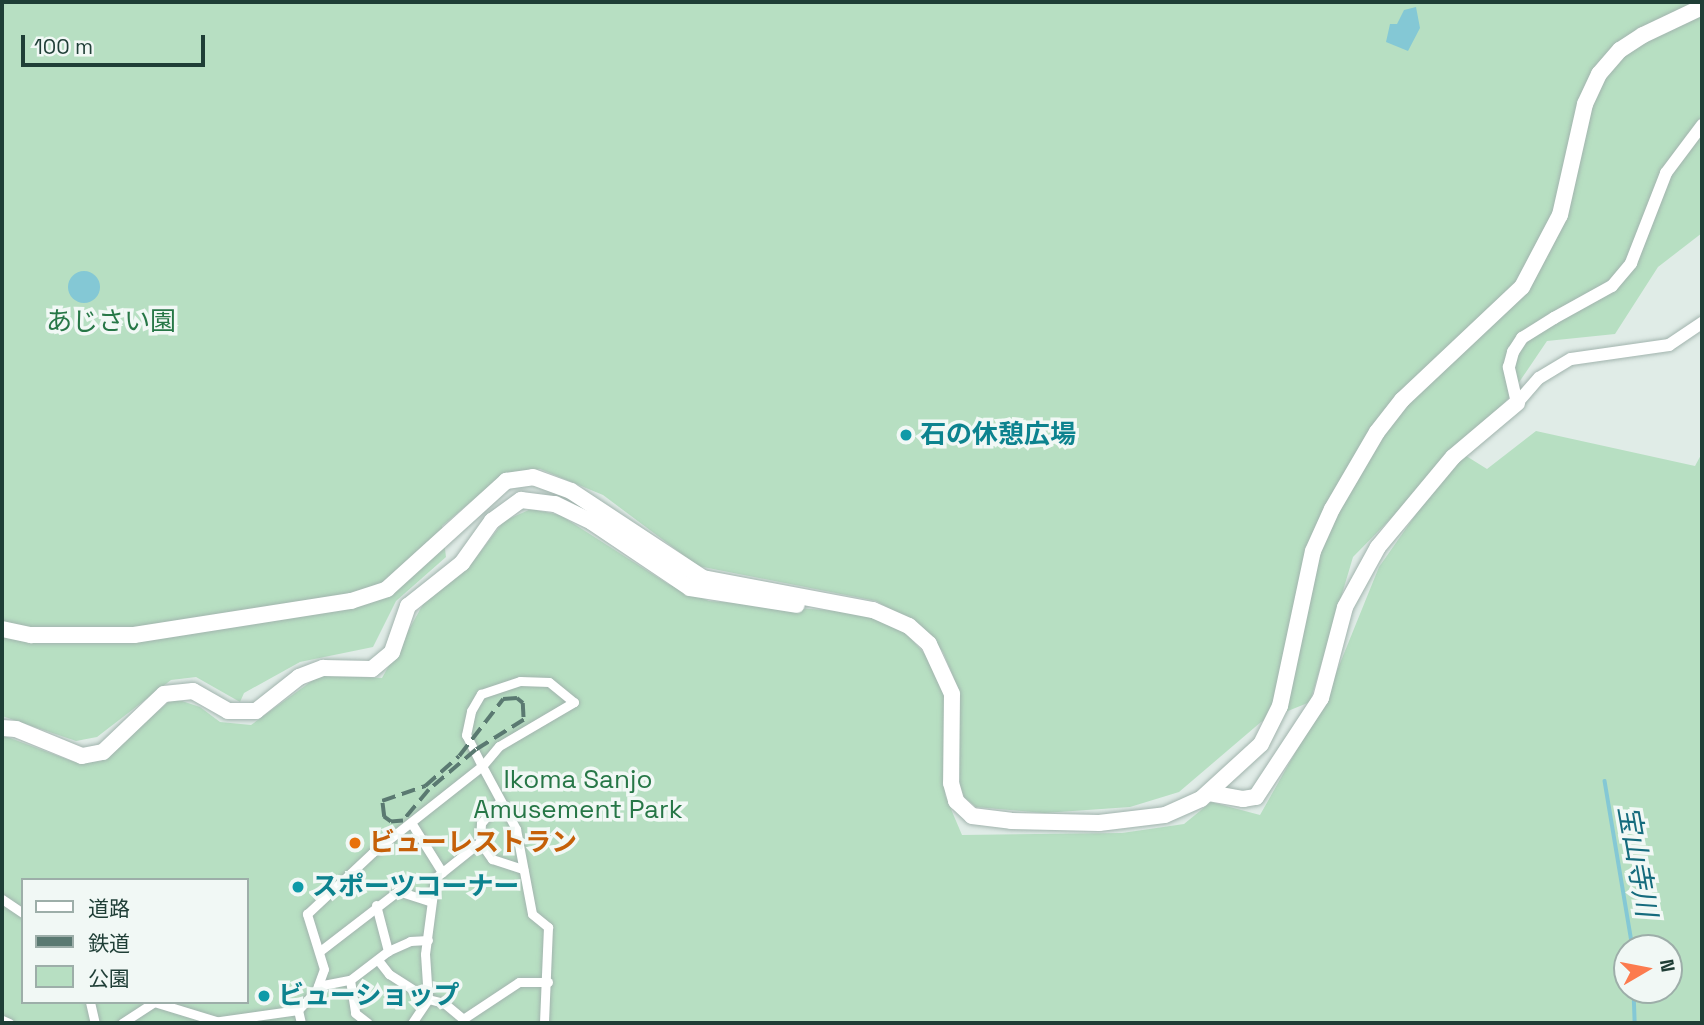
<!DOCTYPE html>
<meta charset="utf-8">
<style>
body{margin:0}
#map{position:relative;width:1704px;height:1025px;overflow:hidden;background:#e0ece7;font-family:"Space Grotesk","Noto Sans JP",sans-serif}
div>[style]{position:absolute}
.green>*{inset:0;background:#b7dfc2}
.water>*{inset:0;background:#84c8d5}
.round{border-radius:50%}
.stream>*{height:3.5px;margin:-1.75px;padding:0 1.75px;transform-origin:1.75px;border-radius:1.75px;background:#84c8d5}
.roads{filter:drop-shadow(0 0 2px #a2b4ae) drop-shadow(0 0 2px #a2b4ae)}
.pedestrian>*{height:9px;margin:-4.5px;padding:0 4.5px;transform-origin:4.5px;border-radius:4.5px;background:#fff}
.minor>*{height:12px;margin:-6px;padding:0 6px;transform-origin:6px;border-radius:6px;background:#fff}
.tertiary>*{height:16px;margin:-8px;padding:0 8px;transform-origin:8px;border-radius:8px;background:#fff}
.rail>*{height:3.5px;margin-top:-1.75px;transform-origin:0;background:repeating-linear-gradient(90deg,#5a7971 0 14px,transparent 0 21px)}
.dots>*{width:19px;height:19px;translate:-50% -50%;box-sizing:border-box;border:4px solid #f1f8f5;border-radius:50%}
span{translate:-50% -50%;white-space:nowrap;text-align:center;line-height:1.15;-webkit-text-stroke:7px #f1f8f5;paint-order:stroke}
.park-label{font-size:26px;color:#277747}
.culture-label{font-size:26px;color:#0d838f;font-weight:700}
.left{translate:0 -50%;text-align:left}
.food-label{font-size:26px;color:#c56008;font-weight:700}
.water-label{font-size:28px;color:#156b7d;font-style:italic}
.frame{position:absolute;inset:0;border:4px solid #1f3e36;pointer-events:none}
.legend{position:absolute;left:21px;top:878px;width:228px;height:126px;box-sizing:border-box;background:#f1f8f5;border:2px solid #9daea9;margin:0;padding:9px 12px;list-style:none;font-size:21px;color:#1f3e36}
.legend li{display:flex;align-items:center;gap:14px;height:35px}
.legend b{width:35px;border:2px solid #9daea9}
.north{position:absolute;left:1613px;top:934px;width:70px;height:70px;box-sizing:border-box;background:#f1f8f5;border:2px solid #9daea9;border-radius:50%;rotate:80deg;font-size:19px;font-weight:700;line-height:28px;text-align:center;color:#1f3e36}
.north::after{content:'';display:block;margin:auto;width:24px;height:32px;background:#fc7b4e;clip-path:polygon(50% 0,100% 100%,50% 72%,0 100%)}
.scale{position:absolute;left:21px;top:35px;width:184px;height:32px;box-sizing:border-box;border:4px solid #1f3e36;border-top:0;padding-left:9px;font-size:21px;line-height:24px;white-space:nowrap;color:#1f3e36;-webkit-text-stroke:5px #f1f8f5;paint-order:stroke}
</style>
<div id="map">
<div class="green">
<div style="clip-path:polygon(2px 2px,1702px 2px,1702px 233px,1658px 267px,1615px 334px,1547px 341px,1507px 400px,1353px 557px,1310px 702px,1261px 722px,1179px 792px,1130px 807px,1044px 813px,976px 807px,964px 797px,960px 785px,958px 688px,943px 652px,923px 628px,876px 601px,698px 566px,603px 495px,540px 469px,504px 474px,442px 526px,446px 557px,396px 601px,373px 647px,300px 662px,244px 693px,240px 702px,196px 677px,171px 680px,97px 737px,76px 741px,2px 716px)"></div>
<div style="clip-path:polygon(evenodd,1536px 431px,1695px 466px,1702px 453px,1702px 1023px,2px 1023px,2px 735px,77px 763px,101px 761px,173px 698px,200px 707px,220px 722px,251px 725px,320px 675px,382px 678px,427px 597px,468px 568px,504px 521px,531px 509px,560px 515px,668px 584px,709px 601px,863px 613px,901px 628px,933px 663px,949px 710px,945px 795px,962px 835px,1122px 833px,1184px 824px,1211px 802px,1260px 815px,1326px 698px,1379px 567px,1419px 510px,1463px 454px,1487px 469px,1536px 431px,23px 880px,247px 880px,247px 1002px,23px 1002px,23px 880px,1536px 431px,1627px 948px,1669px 948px,1669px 990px,1627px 990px,1627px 948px)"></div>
</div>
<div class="water">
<div style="clip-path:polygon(1416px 7px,1420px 28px,1408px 51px,1386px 42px,1390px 24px,1397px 24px,1404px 10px)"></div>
<div class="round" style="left:68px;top:271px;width:32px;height:32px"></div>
</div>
<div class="stream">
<div style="left:1605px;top:781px;width:169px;rotate:80.5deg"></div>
<div style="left:1634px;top:990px;width:33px;rotate:88deg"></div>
</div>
<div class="roads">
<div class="pedestrian">
<div style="left:520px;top:681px;width:29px;rotate:2deg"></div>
<div style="left:549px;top:682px;width:32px;rotate:39deg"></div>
<div style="left:574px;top:702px;width:87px;rotate:149.6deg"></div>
<div style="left:499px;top:746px;width:26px;rotate:130deg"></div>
<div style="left:482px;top:766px;width:35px;rotate:-117deg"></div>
<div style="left:466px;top:735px;width:25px;rotate:-78deg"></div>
<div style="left:471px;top:711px;width:20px;rotate:-60deg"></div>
<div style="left:481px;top:694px;width:41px;rotate:-18.4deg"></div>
<div style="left:412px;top:824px;width:57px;rotate:58deg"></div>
<div style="left:480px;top:842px;width:21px;rotate:55deg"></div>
<div style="left:492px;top:859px;width:33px;rotate:18deg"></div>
<div style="left:2px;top:899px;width:25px;rotate:34deg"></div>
<div style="left:376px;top:905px;width:48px;rotate:75.4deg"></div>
<div style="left:320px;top:951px;width:98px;rotate:-37.6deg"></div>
<div style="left:398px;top:891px;width:35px;rotate:18deg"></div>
<div style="left:378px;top:960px;width:18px;rotate:52deg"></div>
<div style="left:389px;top:974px;width:46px;rotate:32.7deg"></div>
<div style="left:350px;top:980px;width:48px;rotate:-37.3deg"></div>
<div style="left:388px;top:951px;width:24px;rotate:-24deg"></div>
<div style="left:410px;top:941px;width:18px;rotate:-3deg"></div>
<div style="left:318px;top:986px;width:33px;rotate:-11deg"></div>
<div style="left:350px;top:980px;width:33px;rotate:81deg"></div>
<div style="left:355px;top:1013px;width:16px;rotate:38deg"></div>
<div style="left:428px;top:999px;width:45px;rotate:-93.8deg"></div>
<div style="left:425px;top:954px;width:77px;rotate:-82.5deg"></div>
<div style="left:435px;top:878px;width:58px;rotate:-38.7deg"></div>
<div style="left:480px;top:842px;width:19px;rotate:-87deg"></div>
<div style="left:481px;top:823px;width:29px;rotate:-49deg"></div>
<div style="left:90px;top:1002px;width:22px;rotate:77deg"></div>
<div style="left:298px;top:1010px;width:13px;rotate:77deg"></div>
<div style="left:2px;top:1020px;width:8px;rotate:23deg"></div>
<div style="left:122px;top:1023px;width:38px;rotate:-33deg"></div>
<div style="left:154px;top:1002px;width:65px;rotate:17deg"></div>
<div style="left:206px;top:1023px;width:93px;rotate:-8deg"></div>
<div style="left:298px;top:1010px;width:26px;rotate:-47deg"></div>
<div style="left:316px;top:991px;width:23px;rotate:-70deg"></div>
<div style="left:324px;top:969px;width:58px;rotate:-107.2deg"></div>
<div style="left:307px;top:914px;width:91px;rotate:-43.2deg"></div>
<div style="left:373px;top:852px;width:139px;rotate:-38.3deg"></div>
<div style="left:482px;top:766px;width:72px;rotate:61.6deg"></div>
<div style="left:516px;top:829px;width:86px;rotate:79.3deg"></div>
<div style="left:532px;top:914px;width:21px;rotate:39deg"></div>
<div style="left:548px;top:927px;width:96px;rotate:92.4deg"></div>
<div style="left:412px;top:1023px;width:29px;rotate:-56deg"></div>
<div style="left:428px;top:999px;width:16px;rotate:14deg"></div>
<div style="left:444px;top:1003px;width:25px;rotate:40deg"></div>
<div style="left:463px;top:1019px;width:67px;rotate:-33.5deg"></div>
<div style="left:519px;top:982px;width:29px"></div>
</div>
<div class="minor">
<div style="left:1517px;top:403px;width:37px;rotate:-103deg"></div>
<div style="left:1509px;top:367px;width:16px;rotate:-75deg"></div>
<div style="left:1513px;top:352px;width:17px;rotate:-57deg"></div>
<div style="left:1522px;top:338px;width:38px;rotate:-32deg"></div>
<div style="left:1554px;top:318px;width:66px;rotate:-28.9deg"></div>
<div style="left:1612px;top:286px;width:30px;rotate:-50deg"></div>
<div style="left:1631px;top:263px;width:97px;rotate:-68.7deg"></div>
<div style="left:1666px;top:173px;width:60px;rotate:-53.1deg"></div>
<div style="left:1517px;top:403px;width:33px;rotate:-49deg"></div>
<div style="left:1539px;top:378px;width:37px;rotate:-31deg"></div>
<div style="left:1571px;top:359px;width:99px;rotate:-8.1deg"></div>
<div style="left:1669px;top:345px;width:40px;rotate:-34deg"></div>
</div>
<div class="tertiary">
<div style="left:2px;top:629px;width:30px;rotate:12deg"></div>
<div style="left:31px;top:635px;width:103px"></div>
<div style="left:134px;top:635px;width:220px;rotate:-8.9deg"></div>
<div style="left:351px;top:601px;width:38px;rotate:-18deg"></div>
<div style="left:387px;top:589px;width:161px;rotate:-42.2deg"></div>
<div style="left:506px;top:481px;width:27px;rotate:-8deg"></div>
<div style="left:533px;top:477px;width:40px;rotate:20.2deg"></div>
<div style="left:571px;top:491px;width:158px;rotate:33.4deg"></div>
<div style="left:703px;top:578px;width:173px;rotate:10.7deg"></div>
<div style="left:873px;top:610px;width:39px;rotate:24deg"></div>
<div style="left:909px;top:626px;width:27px;rotate:42deg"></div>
<div style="left:929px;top:644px;width:55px;rotate:65.3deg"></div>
<div style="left:952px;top:694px;width:89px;rotate:90.6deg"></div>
<div style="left:951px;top:783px;width:19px;rotate:74deg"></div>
<div style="left:956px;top:801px;width:22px;rotate:43deg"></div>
<div style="left:972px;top:816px;width:39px;rotate:7deg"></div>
<div style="left:1011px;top:821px;width:88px;rotate:1.3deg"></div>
<div style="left:1099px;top:823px;width:66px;rotate:-6.9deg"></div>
<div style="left:1165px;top:815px;width:39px;rotate:-24deg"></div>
<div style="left:1201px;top:799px;width:81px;rotate:-42.5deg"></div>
<div style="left:1261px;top:744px;width:42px;rotate:-63.4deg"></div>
<div style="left:1280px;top:706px;width:158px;rotate:-78deg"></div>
<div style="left:1313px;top:551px;width:46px;rotate:-65.7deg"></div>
<div style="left:1332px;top:509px;width:89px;rotate:-59.7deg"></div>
<div style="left:1377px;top:432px;width:41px;rotate:-52deg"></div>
<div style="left:1402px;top:400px;width:165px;rotate:-43.3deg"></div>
<div style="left:1522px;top:287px;width:81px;rotate:-62.2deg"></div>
<div style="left:1560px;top:215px;width:114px;rotate:-77.3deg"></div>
<div style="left:1585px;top:104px;width:33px;rotate:-65deg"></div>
<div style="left:1599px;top:74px;width:32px;rotate:-49deg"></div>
<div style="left:1620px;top:50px;width:27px;rotate:-33deg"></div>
<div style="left:1643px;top:35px;width:65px;rotate:-25.4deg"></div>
<div style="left:2px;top:728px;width:14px;rotate:4deg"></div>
<div style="left:16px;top:729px;width:71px;rotate:22.2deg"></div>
<div style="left:82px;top:756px;width:21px;rotate:-11deg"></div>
<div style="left:103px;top:752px;width:84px;rotate:-43.6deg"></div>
<div style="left:164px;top:694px;width:29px;rotate:-6deg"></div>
<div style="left:193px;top:691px;width:40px;rotate:29.7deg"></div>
<div style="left:228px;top:711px;width:28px"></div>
<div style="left:256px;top:711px;width:55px;rotate:-38.3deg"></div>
<div style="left:299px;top:677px;width:26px;rotate:-21deg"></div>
<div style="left:323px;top:668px;width:49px;rotate:1.2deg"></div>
<div style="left:372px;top:669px;width:26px;rotate:-40deg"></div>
<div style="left:392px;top:652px;width:49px;rotate:-70.8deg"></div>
<div style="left:408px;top:606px;width:69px;rotate:-38.5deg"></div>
<div style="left:462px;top:563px;width:52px;rotate:-54.5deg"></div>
<div style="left:492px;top:521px;width:36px;rotate:-36deg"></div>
<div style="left:521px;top:500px;width:34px;rotate:7deg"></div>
<div style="left:555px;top:504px;width:41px;rotate:25.9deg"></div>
<div style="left:592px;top:522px;width:118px;rotate:34deg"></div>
<div style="left:690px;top:588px;width:108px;rotate:9deg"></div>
<div style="left:1209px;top:793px;width:35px;rotate:10deg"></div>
<div style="left:1243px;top:799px;width:13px;rotate:-9deg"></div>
<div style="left:1256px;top:797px;width:118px;rotate:-56.7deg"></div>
<div style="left:1321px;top:698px;width:94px;rotate:-75.2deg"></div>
<div style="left:1345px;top:607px;width:68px;rotate:-61.2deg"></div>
<div style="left:1378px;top:547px;width:117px;rotate:-50.2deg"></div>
<div style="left:1453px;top:457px;width:84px;rotate:-40.2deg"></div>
</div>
</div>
<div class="rail">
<div style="left:517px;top:698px;width:8px;rotate:40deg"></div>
<div style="left:523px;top:703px;width:17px;rotate:87deg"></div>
<div style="left:524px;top:720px;width:57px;rotate:148deg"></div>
<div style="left:476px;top:750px;width:62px;rotate:139.6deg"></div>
<div style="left:429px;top:790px;width:40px;rotate:130deg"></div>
<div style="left:403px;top:821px;width:12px;rotate:175deg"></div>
<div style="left:391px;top:822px;width:9px;rotate:-144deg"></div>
<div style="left:384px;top:817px;width:16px;rotate:-97deg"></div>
<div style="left:382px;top:801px;width:46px;rotate:-19.2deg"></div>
<div style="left:425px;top:786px;width:45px;rotate:-41.4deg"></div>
<div style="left:459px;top:756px;width:72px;rotate:-52.3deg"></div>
<div style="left:503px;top:699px;width:14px;rotate:-4deg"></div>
</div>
<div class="dots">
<div style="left:906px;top:435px;background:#0f9aa8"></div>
<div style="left:355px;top:843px;background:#e8710a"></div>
<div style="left:298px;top:887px;background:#0f9aa8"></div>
<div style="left:264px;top:996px;background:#0f9aa8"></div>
</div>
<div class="park-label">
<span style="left:111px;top:322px">あじさい園</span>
<span style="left:578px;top:795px">Ikoma Sanjo<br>Amusement Park</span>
</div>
<div class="culture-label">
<span class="left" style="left:920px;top:435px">石の休憩広場</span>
<span class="left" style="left:312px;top:887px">スポーツコーナー</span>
<span class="left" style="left:278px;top:996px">ビューショップ</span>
</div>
<div class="food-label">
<span class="left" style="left:369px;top:843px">ビューレストラン</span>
</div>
<div class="water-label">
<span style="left:1638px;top:861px;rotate:80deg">宝山寺川</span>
</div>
<div class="frame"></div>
<ul class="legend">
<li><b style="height:9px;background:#fff"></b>道路</li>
<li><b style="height:9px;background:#5a7971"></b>鉄道</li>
<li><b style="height:19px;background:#b7dfc2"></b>公園</li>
</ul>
<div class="north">N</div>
<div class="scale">100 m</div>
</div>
